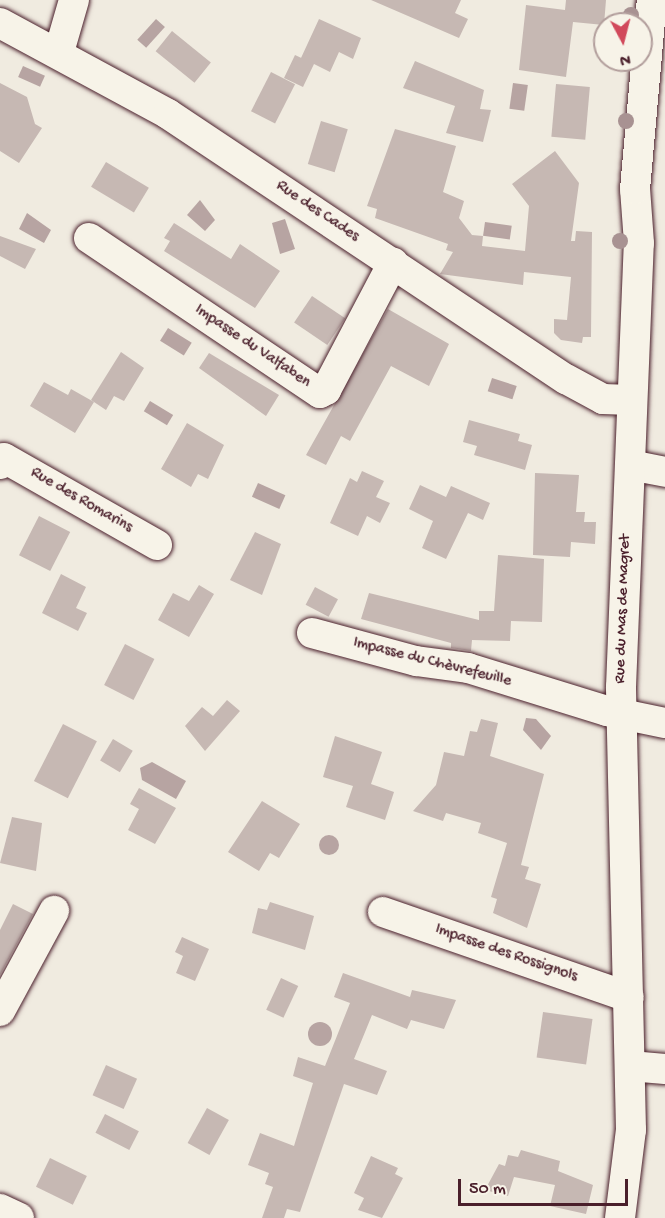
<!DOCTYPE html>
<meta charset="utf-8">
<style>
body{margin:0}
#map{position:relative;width:665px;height:1218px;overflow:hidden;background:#f0ebe0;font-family:"Gochi Hand",sans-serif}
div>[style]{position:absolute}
.water>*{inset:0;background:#b7a4a2;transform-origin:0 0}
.round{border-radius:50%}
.building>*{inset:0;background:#c6b8b3;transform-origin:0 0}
.roads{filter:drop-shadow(0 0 2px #4a1f2b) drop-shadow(0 0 2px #4a1f2b)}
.minor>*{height:30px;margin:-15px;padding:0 15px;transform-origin:15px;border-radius:15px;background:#f7f3e8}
.trees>*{width:16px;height:16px;margin:-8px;border-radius:50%;background:#a89292}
span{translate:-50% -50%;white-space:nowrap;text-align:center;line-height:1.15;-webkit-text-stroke:4.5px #f7f3e8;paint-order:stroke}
.street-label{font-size:16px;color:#4a1f2b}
.north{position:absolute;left:593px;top:12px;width:60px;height:60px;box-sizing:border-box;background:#f7f3e8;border:2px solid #b29e9c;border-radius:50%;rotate:173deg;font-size:16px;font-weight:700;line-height:24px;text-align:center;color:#4a1f2b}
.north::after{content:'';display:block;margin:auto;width:21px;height:27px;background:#d1495b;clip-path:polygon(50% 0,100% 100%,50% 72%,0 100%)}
.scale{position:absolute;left:458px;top:1179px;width:170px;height:27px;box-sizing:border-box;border:3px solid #4a1f2b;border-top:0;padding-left:8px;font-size:18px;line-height:21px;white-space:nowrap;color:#4a1f2b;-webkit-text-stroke:4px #f7f3e8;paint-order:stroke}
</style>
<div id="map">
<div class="water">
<div style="left:156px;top:19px;width:12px;height:28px;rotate:42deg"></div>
<div style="left:23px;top:66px;width:24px;height:12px;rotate:24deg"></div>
<div style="left:513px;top:83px;width:15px;height:26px;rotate:8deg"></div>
<div style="clip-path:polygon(200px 200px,215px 220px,205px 231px,187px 215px)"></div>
<div style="clip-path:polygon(27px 213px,51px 230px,44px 243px,19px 229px)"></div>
<div style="clip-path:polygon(285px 219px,295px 249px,280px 254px,272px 223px)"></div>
<div style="left:485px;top:222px;width:27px;height:14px;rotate:8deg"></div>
<div style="left:168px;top:328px;width:28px;height:15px;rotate:32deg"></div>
<div style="left:492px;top:378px;width:26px;height:14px;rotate:18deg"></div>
<div style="left:150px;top:401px;width:27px;height:12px;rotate:31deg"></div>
<div style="left:258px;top:483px;width:30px;height:15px;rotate:24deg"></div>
<div style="clip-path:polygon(526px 718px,536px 719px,551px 736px,541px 750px,523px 730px)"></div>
<div style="clip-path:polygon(152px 762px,186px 781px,176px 799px,142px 780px,140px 768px)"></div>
<div class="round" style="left:319px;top:835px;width:20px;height:20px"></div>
<div class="round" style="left:308px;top:1022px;width:24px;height:24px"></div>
</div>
<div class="building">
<div style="clip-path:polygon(371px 0,461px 0,455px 13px,468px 19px,459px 38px)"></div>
<div style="clip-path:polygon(566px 0,606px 0,604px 25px,573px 22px,566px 77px,519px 70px,526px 5px,565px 10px)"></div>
<div style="clip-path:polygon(319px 19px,361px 38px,353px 59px,339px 52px,330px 72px,314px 64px,303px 87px,284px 78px,295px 55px,310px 62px,301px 58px)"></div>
<div style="left:172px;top:31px;width:50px;height:26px;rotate:39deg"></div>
<div style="clip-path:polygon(415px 61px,484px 90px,480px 109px,491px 110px,483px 142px,446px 133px,455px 106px,403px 88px)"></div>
<div style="left:271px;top:72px;width:27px;height:44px;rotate:27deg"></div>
<div style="clip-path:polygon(0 83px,27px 97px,35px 124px,42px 128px,19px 163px,0 151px)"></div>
<div style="left:556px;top:84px;width:34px;height:53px;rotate:5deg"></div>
<div style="left:321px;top:121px;width:28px;height:45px;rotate:17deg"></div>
<div style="clip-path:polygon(395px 129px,456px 146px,443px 192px,464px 201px,459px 218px,472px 235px,483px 236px,482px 246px,525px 251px,529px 206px,512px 184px,555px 151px,579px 183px,571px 241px,575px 241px,576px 231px,592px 232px,591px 337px,583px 337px,582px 343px,561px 340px,554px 333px,554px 319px,567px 320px,571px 277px,524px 272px,523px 285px,440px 274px,453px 252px,446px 250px,448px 244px,375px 218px,377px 209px,367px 206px)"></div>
<div style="left:106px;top:162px;width:50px;height:29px;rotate:31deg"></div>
<div style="clip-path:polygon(174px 223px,231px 259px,240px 244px,280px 271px,255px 308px,164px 251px,170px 241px,164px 238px)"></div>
<div style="clip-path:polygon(0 236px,36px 249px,25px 269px,0 256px)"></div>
<div style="left:312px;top:296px;width:40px;height:32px;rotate:34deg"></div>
<div style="clip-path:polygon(388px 309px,449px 344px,429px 386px,391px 366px,350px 441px,341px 436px,326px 465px,306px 455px)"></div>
<div style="clip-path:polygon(121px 352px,144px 368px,124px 401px,114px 396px,106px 410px,91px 400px)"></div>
<div style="clip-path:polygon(209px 353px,279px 395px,266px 416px,199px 368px)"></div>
<div style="clip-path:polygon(44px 382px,68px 395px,71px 389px,94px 402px,75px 433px,30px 406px)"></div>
<div style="clip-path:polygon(469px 420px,520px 434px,518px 441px,532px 445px,525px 470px,474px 455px,477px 446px,463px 442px)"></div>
<div style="clip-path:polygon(187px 423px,224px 445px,208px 479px,198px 474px,191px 487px,161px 469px)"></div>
<div style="clip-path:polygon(362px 471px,384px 481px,376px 497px,390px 503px,380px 523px,367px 516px,358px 536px,330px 523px,350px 478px,357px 482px)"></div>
<div style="clip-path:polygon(535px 473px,579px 475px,576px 512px,585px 512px,584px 522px,596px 522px,595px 544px,571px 542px,570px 557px,533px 555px)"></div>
<div style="clip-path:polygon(420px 485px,446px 497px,451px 486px,490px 503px,483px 520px,468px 513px,446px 559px,422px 548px,433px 521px,409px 509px)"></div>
<div style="left:39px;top:516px;width:35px;height:44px;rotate:27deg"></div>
<div style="clip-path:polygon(255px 532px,281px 544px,262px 595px,230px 580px)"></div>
<div style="clip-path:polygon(498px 555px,544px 559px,542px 622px,511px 621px,510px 641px,472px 640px,471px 651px,451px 648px,451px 643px,361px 619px,369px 593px,479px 620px,479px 611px,494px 611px)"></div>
<div style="clip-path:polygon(61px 574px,86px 587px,76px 608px,87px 613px,78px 631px,42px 613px)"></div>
<div style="clip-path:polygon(199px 585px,214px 594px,189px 637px,158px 620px,173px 593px,189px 601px)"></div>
<div style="left:315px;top:587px;width:26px;height:20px;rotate:28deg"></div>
<div style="left:125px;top:644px;width:33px;height:46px;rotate:27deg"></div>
<div style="clip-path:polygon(227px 700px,240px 711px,205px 751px,185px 726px,202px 707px,213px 716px)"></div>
<div style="clip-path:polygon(481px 719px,498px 723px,490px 756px,544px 774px,521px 865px,529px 867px,525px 879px,541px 884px,527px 928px,493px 913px,497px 899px,491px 897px,507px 843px,478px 833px,481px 823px,446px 813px,443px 821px,413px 811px,436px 785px,444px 752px,464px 756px,470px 731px,477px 732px)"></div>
<div style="left:63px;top:724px;width:38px;height:64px;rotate:27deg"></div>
<div style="clip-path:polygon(335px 736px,382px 752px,371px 784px,394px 792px,385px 820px,346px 807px,353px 786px,323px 777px)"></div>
<div style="left:113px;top:739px;width:23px;height:25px;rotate:31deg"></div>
<div style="clip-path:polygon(139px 788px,176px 808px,155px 844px,128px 830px,139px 809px,130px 804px)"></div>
<div style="clip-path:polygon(262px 801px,300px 824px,279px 858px,270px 853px,259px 871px,228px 852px)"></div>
<div style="clip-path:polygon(12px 817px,42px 823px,36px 871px,0 863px)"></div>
<div style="clip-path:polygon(270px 902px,314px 916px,305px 950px,252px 933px,258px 908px,267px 910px)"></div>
<div style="clip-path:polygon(13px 904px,33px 914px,0 975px,0 930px)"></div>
<div style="clip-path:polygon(182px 937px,209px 949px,195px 981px,176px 973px,183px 956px,175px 952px)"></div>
<div style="clip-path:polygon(343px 973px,410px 997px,412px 990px,456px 1000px,444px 1029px,411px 1020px,407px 1029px,372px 1015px,354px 1059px,387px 1071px,377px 1095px,344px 1084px,300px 1212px,287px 1209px,284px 1218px,262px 1218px,273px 1187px,265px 1184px,269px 1173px,248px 1165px,260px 1133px,294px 1146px,313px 1083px,293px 1076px,298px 1057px,325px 1066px,350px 1003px,334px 997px)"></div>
<div style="left:281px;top:978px;width:19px;height:35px;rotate:25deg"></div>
<div style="left:543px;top:1012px;width:50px;height:46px;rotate:8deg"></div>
<div style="left:106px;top:1065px;width:34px;height:33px;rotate:24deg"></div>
<div style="left:207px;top:1108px;width:25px;height:40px;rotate:29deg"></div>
<div style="left:105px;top:1114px;width:38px;height:21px;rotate:27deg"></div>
<div style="clip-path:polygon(521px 1150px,560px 1161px,558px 1171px,593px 1185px,586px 1214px,550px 1206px,555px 1185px,514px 1177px,508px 1196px,485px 1190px,499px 1164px,505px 1166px,508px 1155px,518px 1157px)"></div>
<div style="clip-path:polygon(371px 1156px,398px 1168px,395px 1174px,403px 1178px,382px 1218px,358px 1210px,364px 1198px,354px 1193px)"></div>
<div style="left:50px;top:1158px;width:41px;height:32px;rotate:26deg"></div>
</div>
<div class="roads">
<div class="minor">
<div style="left:0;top:23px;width:191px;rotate:28.4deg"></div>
<div style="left:168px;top:114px;width:478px;rotate:33.7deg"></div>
<div style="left:566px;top:379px;width:42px;rotate:28.4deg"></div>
<div style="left:603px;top:399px;width:28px;rotate:2deg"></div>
<div style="left:59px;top:52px;width:54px;rotate:-73.9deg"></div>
<div style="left:89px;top:238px;width:278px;rotate:33.9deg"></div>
<div style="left:320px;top:393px;width:7px;rotate:-27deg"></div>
<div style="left:326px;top:390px;width:144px;rotate:-62.2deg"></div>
<div style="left:0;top:464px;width:7px;rotate:-56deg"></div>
<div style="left:4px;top:458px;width:176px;rotate:29.6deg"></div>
<div style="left:630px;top:465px;width:36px;rotate:11deg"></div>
<div style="left:312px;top:633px;width:108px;rotate:15.1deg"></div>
<div style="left:416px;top:661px;width:52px;rotate:7.7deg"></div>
<div style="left:468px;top:668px;width:145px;rotate:17.2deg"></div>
<div style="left:607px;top:711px;width:59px;rotate:11.7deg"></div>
<div style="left:383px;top:912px;width:260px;rotate:19.1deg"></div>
<div style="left:0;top:1011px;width:114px;rotate:-61.6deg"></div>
<div style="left:630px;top:1066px;width:35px;rotate:5deg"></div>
<div style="left:0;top:1209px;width:21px;rotate:25deg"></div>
<div style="left:620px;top:1218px;width:89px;rotate:-82.9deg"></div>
<div style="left:631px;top:1130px;width:443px;rotate:-91.3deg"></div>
<div style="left:621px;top:687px;width:444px;rotate:-87.7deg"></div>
<div style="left:639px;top:243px;width:54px;rotate:-94.2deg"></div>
<div style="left:635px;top:189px;width:190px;rotate:-84.9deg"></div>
</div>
</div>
<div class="trees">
<div style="left:631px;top:15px"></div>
<div style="left:626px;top:121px"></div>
<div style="left:620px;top:241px"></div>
</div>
<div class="street-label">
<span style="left:317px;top:212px;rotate:34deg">Rue des Cades</span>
<span style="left:252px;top:347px;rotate:34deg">Impasse du Valfaben</span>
<span style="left:81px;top:501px;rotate:30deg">Rue des Romarins</span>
<span style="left:624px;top:609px;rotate:-88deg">Rue du Mas de Magret</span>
<span style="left:432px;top:663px;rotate:14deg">Impasse du Chèvrefeuille</span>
<span style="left:506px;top:954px;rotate:19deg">Impasse des Rossignols</span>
</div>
<div class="north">N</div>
<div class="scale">50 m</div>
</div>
